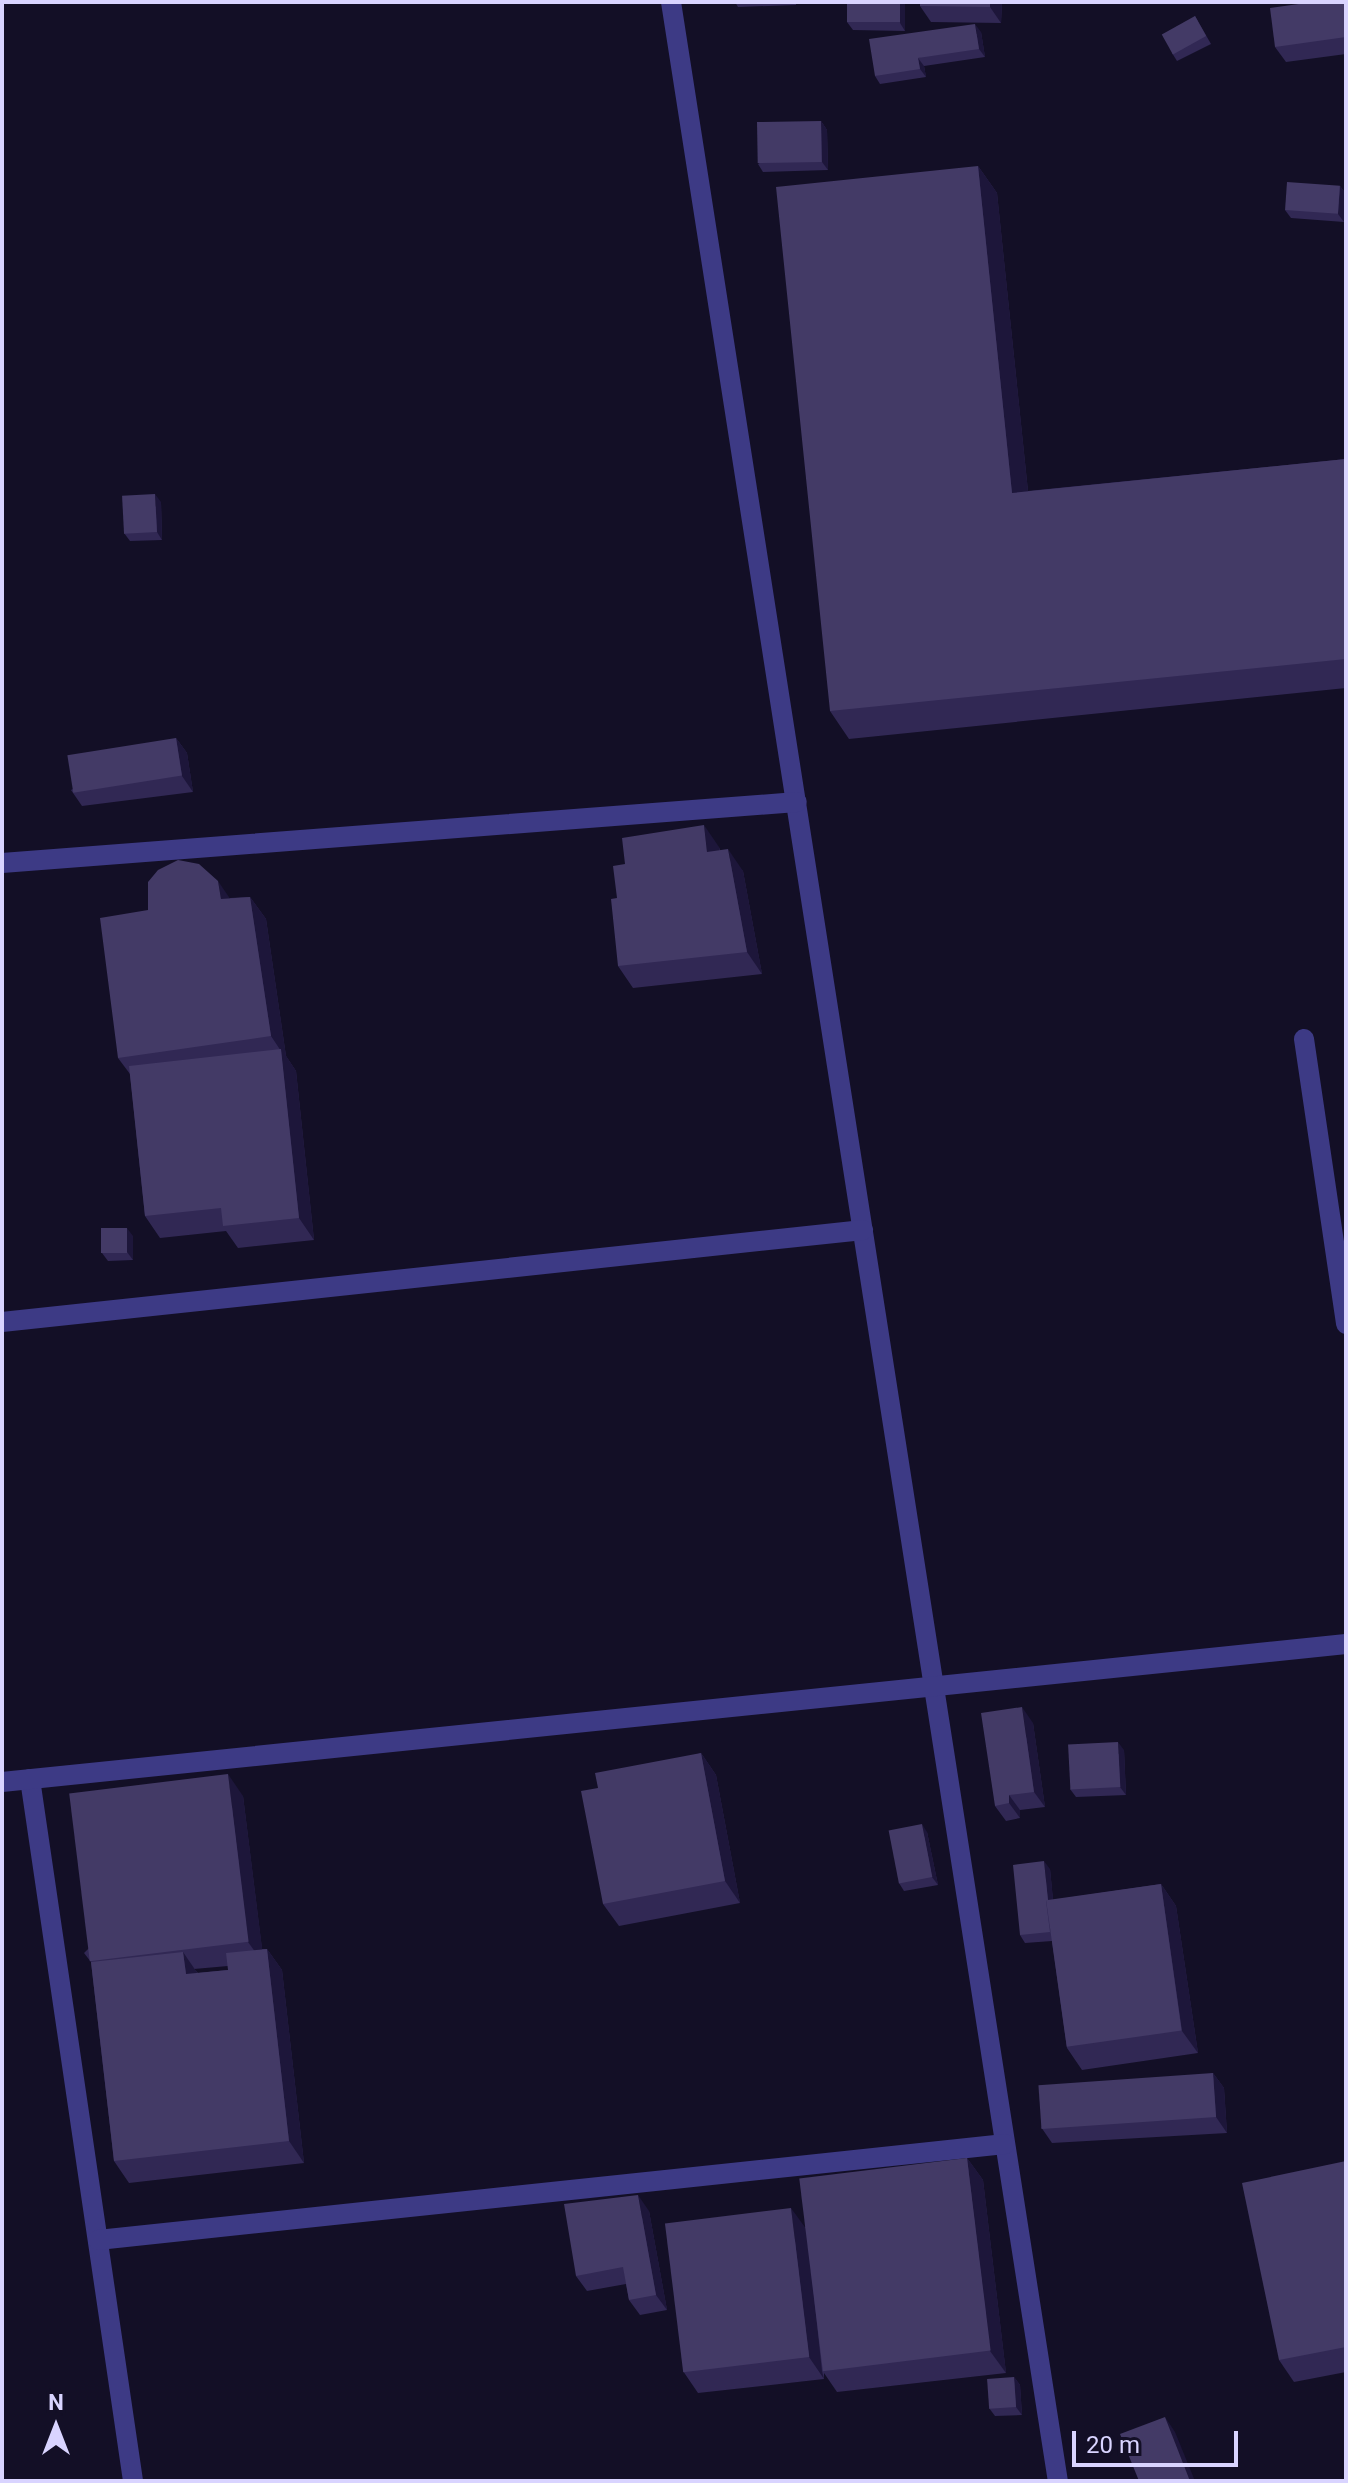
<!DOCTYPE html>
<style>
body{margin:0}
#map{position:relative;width:1348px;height:2483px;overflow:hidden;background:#130f26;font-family:Roboto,sans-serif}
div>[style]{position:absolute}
.service>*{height:20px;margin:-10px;padding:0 10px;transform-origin:10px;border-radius:10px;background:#3d3a85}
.minor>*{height:20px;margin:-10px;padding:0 10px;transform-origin:10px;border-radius:10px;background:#3d3a85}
.wall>*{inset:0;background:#312854}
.shaded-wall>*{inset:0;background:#1d163a}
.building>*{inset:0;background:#433a66;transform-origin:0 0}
span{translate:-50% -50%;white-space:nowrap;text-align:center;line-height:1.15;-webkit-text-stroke:7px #130f26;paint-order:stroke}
.frame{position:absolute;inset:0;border:4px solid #d9d4ff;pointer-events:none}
.north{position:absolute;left:16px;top:2387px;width:80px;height:80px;-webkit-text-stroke:6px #130f26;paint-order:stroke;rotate:0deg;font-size:22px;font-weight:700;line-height:32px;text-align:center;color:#d9d4ff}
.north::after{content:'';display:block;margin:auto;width:28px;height:36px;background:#d9d4ff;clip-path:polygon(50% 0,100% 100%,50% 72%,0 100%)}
.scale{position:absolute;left:1072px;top:2431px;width:166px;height:36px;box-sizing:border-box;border:4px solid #d9d4ff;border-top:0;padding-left:10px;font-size:24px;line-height:28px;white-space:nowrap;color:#d9d4ff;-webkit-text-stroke:6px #130f26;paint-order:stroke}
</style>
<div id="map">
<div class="service">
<div style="left:1304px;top:1039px;width:288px;rotate:81.6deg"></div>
</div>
<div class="minor">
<div style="left:671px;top:2px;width:2509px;rotate:81.13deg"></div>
<div style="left:2px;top:863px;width:797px;rotate:-4.39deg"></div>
<div style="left:2px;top:1322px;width:866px;rotate:-6.1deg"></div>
<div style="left:30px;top:1779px;width:710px;rotate:81.65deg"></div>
<div style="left:2px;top:1782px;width:1351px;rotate:-5.86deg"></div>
<div style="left:98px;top:2240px;width:912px;rotate:-6.04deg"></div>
</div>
<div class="wall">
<div style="clip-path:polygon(735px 2px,796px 2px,796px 5px,738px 7px)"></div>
<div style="clip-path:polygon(905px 2px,905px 31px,853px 30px,847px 22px)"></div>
<div style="clip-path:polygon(920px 2px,1002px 2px,1001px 23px,931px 22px,920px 6px)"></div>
<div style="clip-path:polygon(1346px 2px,1346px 54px,1286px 62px,1275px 47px)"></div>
<div style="clip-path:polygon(1195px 16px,1211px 44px,1177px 61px,1172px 53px)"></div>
<div style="clip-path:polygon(981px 32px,985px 57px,924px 66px,926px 77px,880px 84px,875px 76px)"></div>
<div style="clip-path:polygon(821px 121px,827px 130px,828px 170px,763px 172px,758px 164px)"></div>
<div style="clip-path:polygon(978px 166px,997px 193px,1028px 491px,1346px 459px,1346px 688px,849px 739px,830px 711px)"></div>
<div style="clip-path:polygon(1340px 186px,1346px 194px,1344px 222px,1291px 218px,1285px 210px)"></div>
<div style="clip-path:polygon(161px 502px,162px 540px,130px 541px,124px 533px)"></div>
<div style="clip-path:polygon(176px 738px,187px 753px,193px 792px,82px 806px,71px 790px)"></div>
<div style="clip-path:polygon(719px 847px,720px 850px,743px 871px,762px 974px,633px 988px,618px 966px,617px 898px)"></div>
<div style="clip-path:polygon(250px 897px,266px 919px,286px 1056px,296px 1071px,314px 1240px,238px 1248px,226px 1231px,160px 1238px,145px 1216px,130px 1074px,118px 1058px,230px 898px)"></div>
<div style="clip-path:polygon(133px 1236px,133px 1260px,108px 1261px,102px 1253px)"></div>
<div style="clip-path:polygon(1033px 1723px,1045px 1807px,1020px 1810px,1020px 1818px,1006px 1821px,995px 1806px)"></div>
<div style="clip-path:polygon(1124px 1750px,1126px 1795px,1076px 1797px,1070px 1789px)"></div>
<div style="clip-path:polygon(701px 1753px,716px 1775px,740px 1903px,619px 1926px,603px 1904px,598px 1788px)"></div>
<div style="clip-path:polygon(evenodd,243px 1796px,262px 1949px,267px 1949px,282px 1970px,304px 2163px,129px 2183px,114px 2161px,91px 1962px,84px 1953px,243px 1796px,228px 1966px,228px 1970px,198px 1973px,194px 1969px,228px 1966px)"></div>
<div style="clip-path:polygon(927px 1832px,938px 1885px,904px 1891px,899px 1883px)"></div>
<div style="clip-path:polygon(1050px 1869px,1053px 1900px,1161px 1884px,1176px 1906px,1198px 2053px,1082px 2070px,1067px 2048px,1052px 1941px,1025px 1943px,1020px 1935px)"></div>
<div style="clip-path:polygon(1213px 2073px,1224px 2088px,1227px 2133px,1052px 2143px,1041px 2127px)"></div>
<div style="clip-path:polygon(967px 2158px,983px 2180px,1006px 2373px,837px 2392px,824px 2373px,824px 2379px,698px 2393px,683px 2371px,805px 2227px)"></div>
<div style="clip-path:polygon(1346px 2161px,1346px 2372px,1294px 2382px,1279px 2360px)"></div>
<div style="clip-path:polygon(649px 2211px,667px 2310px,640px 2315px,629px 2300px,626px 2284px,587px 2291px,576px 2276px)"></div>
<div style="clip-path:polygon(1014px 2377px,1020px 2385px,1022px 2415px,995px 2416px,989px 2408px)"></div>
</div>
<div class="shaded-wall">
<div style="clip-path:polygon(900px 2px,905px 2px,905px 31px,900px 23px)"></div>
<div style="clip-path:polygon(990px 2px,1002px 2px,1001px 23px,990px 7px)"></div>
<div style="clip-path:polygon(975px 24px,981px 32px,985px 57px,979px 49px)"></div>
<div style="clip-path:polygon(918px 58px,924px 66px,926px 77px,920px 69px)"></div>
<div style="clip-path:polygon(821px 121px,827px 130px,828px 170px,822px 162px)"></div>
<div style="clip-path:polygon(978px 166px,997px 193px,1031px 520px,1012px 493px)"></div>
<div style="clip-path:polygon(1340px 186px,1346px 194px,1344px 222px,1338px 214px)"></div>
<div style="clip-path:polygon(155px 494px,161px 502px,162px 540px,157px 532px)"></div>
<div style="clip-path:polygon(176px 738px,187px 753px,193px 792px,182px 776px)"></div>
<div style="clip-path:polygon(704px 825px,719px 847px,723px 874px,707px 852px)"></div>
<div style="clip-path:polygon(728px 849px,743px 871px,762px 974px,747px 952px)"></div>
<div style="clip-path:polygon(218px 881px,233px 903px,221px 899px)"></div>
<div style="clip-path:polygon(250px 897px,266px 919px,286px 1056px,296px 1071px,314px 1240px,299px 1218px,281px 1051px,271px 1036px)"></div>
<div style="clip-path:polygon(127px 1228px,133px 1236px,133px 1260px,127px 1252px)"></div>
<div style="clip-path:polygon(1022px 1707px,1033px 1723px,1045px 1807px,1034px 1792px)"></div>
<div style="clip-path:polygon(1118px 1742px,1124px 1750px,1126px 1795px,1120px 1787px)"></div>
<div style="clip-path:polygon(701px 1753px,716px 1775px,740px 1903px,725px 1881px)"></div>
<div style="clip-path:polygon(228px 1774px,243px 1796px,264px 1964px,248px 1942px)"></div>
<div style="clip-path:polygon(1009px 1795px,1020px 1810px,1020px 1818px,1009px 1803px)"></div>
<div style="clip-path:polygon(922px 1824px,927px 1832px,938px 1885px,932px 1877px)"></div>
<div style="clip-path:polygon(1044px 1861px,1050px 1869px,1057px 1940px,1051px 1932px)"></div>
<div style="clip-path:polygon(1161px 1884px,1176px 1906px,1198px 2053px,1182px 2031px)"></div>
<div style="clip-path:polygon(267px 1949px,282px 1970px,304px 2163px,289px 2141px)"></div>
<div style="clip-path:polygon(183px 1952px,198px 1974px,186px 1974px)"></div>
<div style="clip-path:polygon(1213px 2073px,1224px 2088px,1227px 2133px,1216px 2117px)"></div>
<div style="clip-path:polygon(967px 2158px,983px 2180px,1006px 2373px,990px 2351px)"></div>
<div style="clip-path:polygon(638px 2195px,649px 2211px,667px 2310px,656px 2295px)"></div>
<div style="clip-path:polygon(791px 2208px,807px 2230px,822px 2371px,824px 2379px,809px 2357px)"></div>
<div style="clip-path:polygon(1014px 2377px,1020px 2385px,1022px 2415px,1016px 2407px)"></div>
<div style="clip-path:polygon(1165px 2417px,1175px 2432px,1195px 2481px,1190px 2481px)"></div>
</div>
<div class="building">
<div style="left:847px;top:2px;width:53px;height:20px"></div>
<div style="clip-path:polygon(920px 2px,990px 2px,990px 7px,920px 6px)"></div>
<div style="clip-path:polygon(1313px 2px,1346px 2px,1346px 37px,1275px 47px,1270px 8px)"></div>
<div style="left:1195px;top:16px;width:23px;height:38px;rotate:61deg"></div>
<div style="clip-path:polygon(975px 24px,979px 49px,918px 58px,920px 69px,875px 76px,869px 39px)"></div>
<div style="left:821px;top:121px;width:41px;height:64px;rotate:89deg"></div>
<div style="clip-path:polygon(978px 166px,1012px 493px,1346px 459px,1346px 659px,830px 711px,776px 187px)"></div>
<div style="left:1287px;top:182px;width:53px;height:28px;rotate:4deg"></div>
<div style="left:155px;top:494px;width:38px;height:33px;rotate:87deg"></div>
<div style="left:176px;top:738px;width:38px;height:110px;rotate:81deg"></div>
<div style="clip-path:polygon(704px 825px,707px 852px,728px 849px,747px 952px,618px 966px,611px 899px,617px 898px,613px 866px,625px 864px,622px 838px)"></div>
<div style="clip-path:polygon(178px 860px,199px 864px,218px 881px,221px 899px,250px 897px,271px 1036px,118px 1058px,100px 918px,148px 910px,148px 882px,158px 870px)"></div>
<div style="clip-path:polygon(281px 1049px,299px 1218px,223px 1226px,221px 1208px,145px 1216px,129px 1066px)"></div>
<div style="left:101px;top:1228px;width:26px;height:25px"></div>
<div style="clip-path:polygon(1022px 1707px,1034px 1792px,1009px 1795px,1009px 1803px,995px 1806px,981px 1713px)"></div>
<div style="left:1118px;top:1742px;width:45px;height:50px;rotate:87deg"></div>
<div style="clip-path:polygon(701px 1753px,725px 1881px,603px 1904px,581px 1791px,598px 1788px,595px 1773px)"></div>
<div style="left:228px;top:1774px;width:169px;height:160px;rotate:83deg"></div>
<div style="left:922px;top:1824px;width:54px;height:34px;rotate:79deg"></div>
<div style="clip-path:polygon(1044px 1861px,1048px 1900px,1046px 1901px,1050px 1932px,1020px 1935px,1013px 1865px)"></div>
<div style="left:1161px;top:1884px;width:148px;height:116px;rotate:82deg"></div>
<div style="clip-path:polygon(267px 1949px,289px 2141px,114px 2161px,91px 1962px,183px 1952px,186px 1974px,228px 1970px,226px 1953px)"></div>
<div style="left:1213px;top:2073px;width:44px;height:175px;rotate:86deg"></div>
<div style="left:967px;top:2158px;width:194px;height:169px;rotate:83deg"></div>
<div style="clip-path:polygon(1346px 2161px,1346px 2347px,1279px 2360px,1242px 2183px)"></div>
<div style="clip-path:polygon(638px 2195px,656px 2295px,629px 2300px,623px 2267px,576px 2276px,564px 2204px)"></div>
<div style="left:791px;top:2208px;width:150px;height:127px;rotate:83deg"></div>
<div style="left:1014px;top:2377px;width:30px;height:27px;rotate:86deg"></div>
<div style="clip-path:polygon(1165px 2417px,1190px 2481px,1139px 2481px,1120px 2434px)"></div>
</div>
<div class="frame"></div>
<div class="north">N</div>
<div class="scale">20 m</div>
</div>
